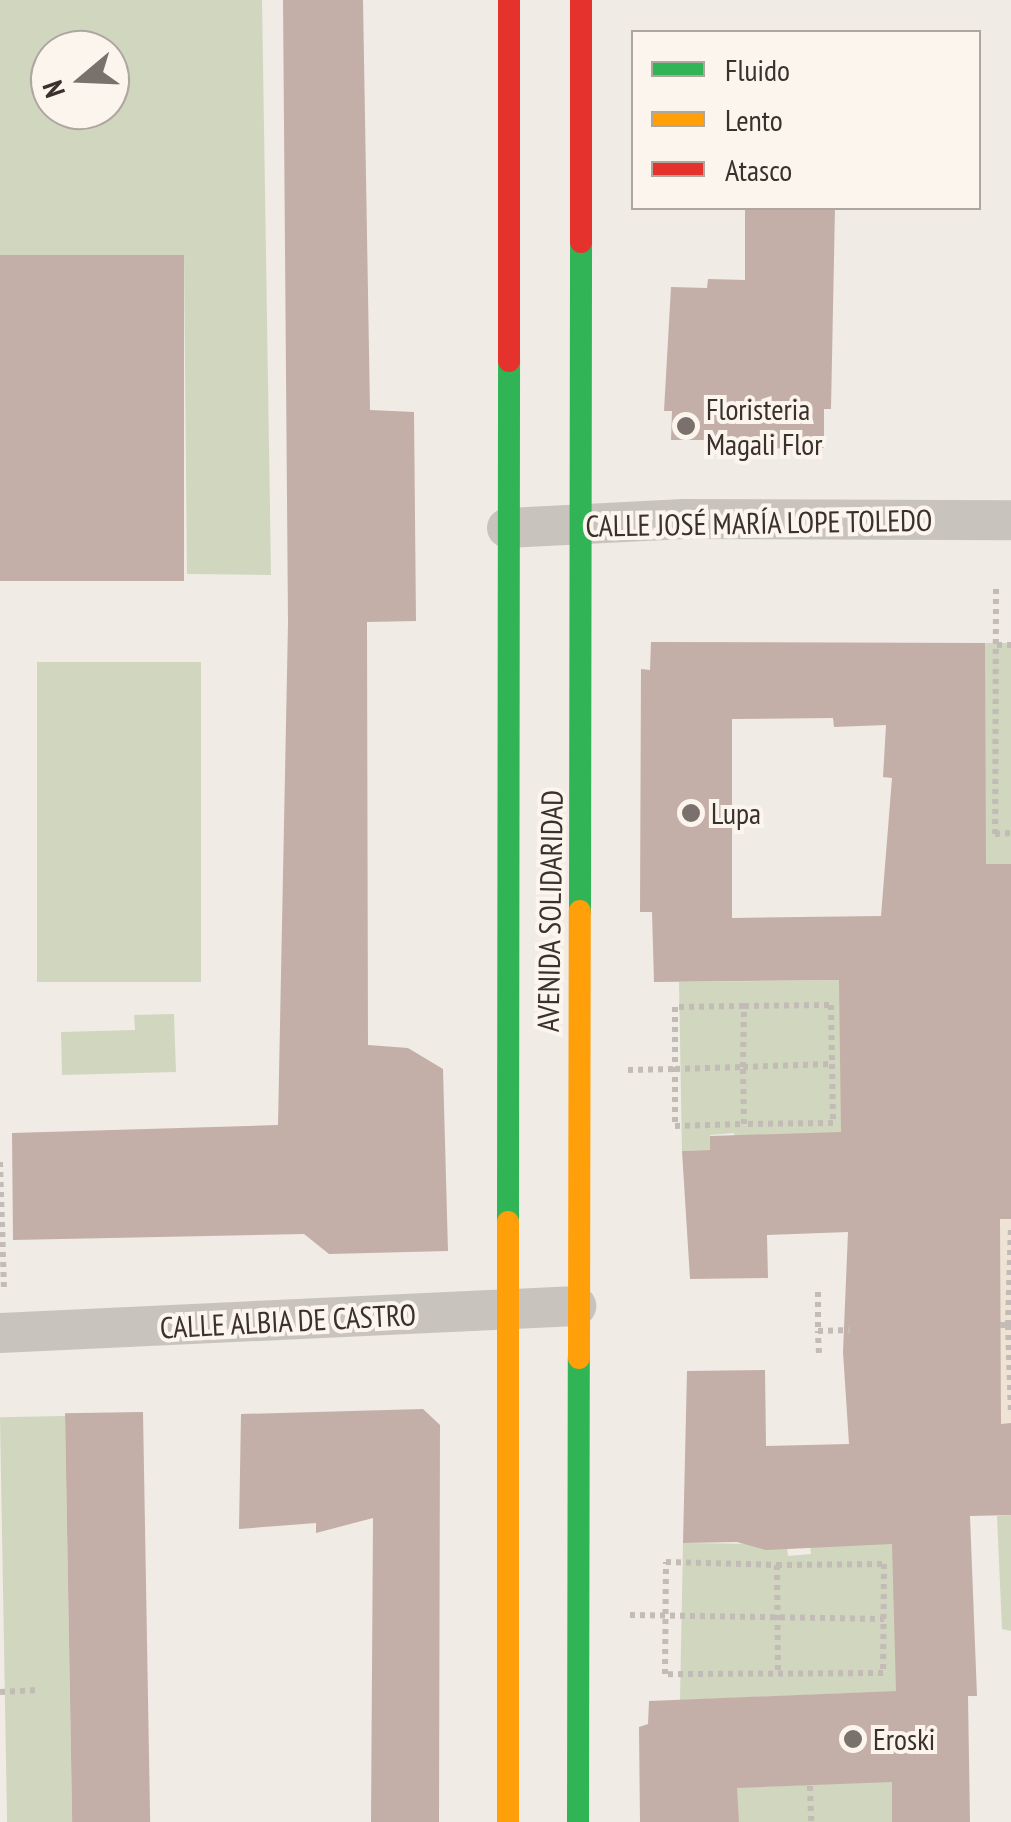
<!DOCTYPE html>
<meta charset="utf-8">
<style>
body{margin:0}
#map{position:relative;width:1011px;height:1822px;overflow:hidden;background:#f0ebe5;font-family:"PT Sans Narrow",sans-serif}
div>[style]{position:absolute}
.green>*{inset:0;background:#d1d6bf;transform-origin:0 0}
.plaza>*{inset:0;background:#eee3d5;transform-origin:0 0}
.building>*{inset:0;background:#c3afa7;transform-origin:0 0}
.path>*{height:6px;margin-top:-3px;transform-origin:0;background:repeating-linear-gradient(90deg,#c2bbb6 0 5px,transparent 0 10px)}
.street>*{height:40px;margin:-20px;padding:0 20px;transform-origin:20px;border-radius:20px;background:#c9c3be}
.fast>*{height:22px;margin:-11px;padding:0 11px;transform-origin:11px;border-radius:11px;background:#30b455}
.slow>*{height:22px;margin:-11px;padding:0 11px;transform-origin:11px;border-radius:11px;background:#ff9f0a}
.jam>*{height:22px;margin:-11px;padding:0 11px;transform-origin:11px;border-radius:11px;background:#e5322d}
.dots>*{width:28px;height:28px;translate:-50% -50%;box-sizing:border-box;border:5px solid #fbf5ee;border-radius:50%}
span{translate:-50% -50%;white-space:nowrap;text-align:center;line-height:1.15;-webkit-text-stroke:8px #fbf5ee;paint-order:stroke}
.poi-label{font-size:30px;color:#3b302b}
.left{translate:0 -50%;text-align:left}
.street-label{font-size:30px;color:#3b302b}
.legend{position:absolute;left:631px;top:30px;width:350px;height:180px;box-sizing:border-box;background:#fbf5ee;border:2px solid #aea6a0;margin:0;padding:12px 18px;list-style:none;font-size:30px;color:#3b302b}
.legend li{display:flex;align-items:center;gap:20px;height:50px}
.legend b{width:50px;border:2px solid #aea6a0}
.north{position:absolute;left:30px;top:30px;width:100px;height:100px;box-sizing:border-box;background:#fbf5ee;border:2px solid #aea6a0;border-radius:50%;rotate:251deg;font-size:28px;font-weight:700;line-height:40px;text-align:center;color:#3b302b}
.north::after{content:'';display:block;margin:auto;width:35px;height:45px;background:#7a716c;clip-path:polygon(50% 0,100% 100%,50% 72%,0 100%)}
</style>
<div id="map">
<div class="green">
<div style="clip-path:polygon(evenodd,0 0,262px 0,271px 575px,187px 574px,184px 255px,0 255px,0 0,50px 50px,110px 50px,110px 110px,50px 110px,50px 50px)"></div>
<div style="left:985px;top:643px;width:26px;height:222px"></div>
<div style="left:37px;top:662px;width:164px;height:320px"></div>
<div style="clip-path:polygon(849px 980px,841px 1137px,786px 1134px,735px 1142px,734px 1133px,710px 1135px,710px 1150px,682px 1151px,679px 982px)"></div>
<div style="clip-path:polygon(174px 1014px,176px 1072px,62px 1075px,61px 1032px,135px 1030px,134px 1015px)"></div>
<div style="left:65px;top:1416px;width:406px;height:65px;rotate:89deg"></div>
<div style="clip-path:polygon(1011px 1515px,1011px 1631px,1002px 1629px,997px 1516px)"></div>
<div style="clip-path:polygon(899px 1536px,901px 1691px,680px 1700px,683px 1543px,765px 1544px,787px 1547px,788px 1556px,811px 1554px,810px 1546px)"></div>
<div style="clip-path:polygon(754px 1780px,756px 1787px,892px 1781px,892px 1822px,739px 1822px,731px 1789px)"></div>
</div>
<div class="plaza">
<div style="left:1000px;top:1219px;width:11px;height:205px"></div>
</div>
<div class="building">
<div style="clip-path:polygon(283px 0,363px 0,370px 410px,414px 412px,416px 621px,367px 622px,368px 1045px,408px 1048px,443px 1069px,448px 1251px,329px 1254px,304px 1234px,13px 1240px,12px 1133px,278px 1125px,288px 623px)"></div>
<div style="clip-path:polygon(745px 208px,835px 208px,831px 409px,824px 409px,824px 448px,707px 449px,708px 440px,671px 440px,672px 411px,664px 411px,671px 287px,707px 288px,708px 279px,745px 280px)"></div>
<div style="left:0;top:255px;width:184px;height:326px"></div>
<div style="clip-path:polygon(evenodd,651px 642px,985px 643px,986px 864px,1011px 864px,1011px 1219px,1000px 1219px,1001px 1424px,1011px 1423px,1011px 1515px,970px 1516px,977px 1696px,968px 1696px,970px 1822px,892px 1822px,892px 1782px,737px 1788px,739px 1822px,640px 1822px,639px 1727px,648px 1724px,649px 1701px,896px 1691px,892px 1544px,766px 1550px,737px 1542px,683px 1543px,687px 1371px,765px 1370px,766px 1446px,849px 1444px,843px 1352px,848px 1232px,767px 1235px,768px 1278px,690px 1279px,682px 1151px,710px 1150px,710px 1136px,841px 1132px,839px 980px,654px 982px,652px 912px,640px 912px,641px 669px,650px 670px,651px 642px,833px 718px,834px 727px,886px 725px,883px 777px,892px 778px,881px 916px,732px 918px,732px 719px,833px 718px)"></div>
<div style="clip-path:polygon(423px 1409px,440px 1425px,439px 1822px,371px 1822px,373px 1518px,316px 1533px,316px 1523px,239px 1529px,241px 1414px)"></div>
<div style="left:143px;top:1412px;width:410px;height:78px;rotate:89deg"></div>
</div>
<div class="path">
<div style="left:996px;top:589px;width:245px;rotate:90.2deg"></div>
<div style="left:995px;top:834px;width:16px;rotate:-4deg"></div>
<div style="left:997px;top:645px;width:14px"></div>
<div style="left:744px;top:1006px;width:87px;rotate:-0.7deg"></div>
<div style="left:831px;top:1005px;width:59px;rotate:89deg"></div>
<div style="left:628px;top:1070px;width:47px;rotate:-1.2deg"></div>
<div style="left:675px;top:1069px;width:68px;rotate:-1.7deg"></div>
<div style="left:743px;top:1067px;width:89px;rotate:-1.9deg"></div>
<div style="left:832px;top:1064px;width:59px;rotate:89deg"></div>
<div style="left:833px;top:1123px;width:89px;rotate:179.4deg"></div>
<div style="left:744px;top:1124px;width:57px;rotate:-91deg"></div>
<div style="left:743px;top:1067px;width:61px;rotate:-89.1deg"></div>
<div style="left:744px;top:1006px;width:69px;rotate:179.2deg"></div>
<div style="left:675px;top:1007px;width:119px;rotate:90deg"></div>
<div style="left:675px;top:1126px;width:69px;rotate:-1.7deg"></div>
<div style="left:0;top:1162px;width:126px;rotate:88.2deg"></div>
<div style="left:818px;top:1292px;width:39px;rotate:90deg"></div>
<div style="left:1000px;top:1325px;width:8px"></div>
<div style="left:1008px;top:1325px;width:89px;rotate:88.1deg"></div>
<div style="left:1008px;top:1325px;width:99px;rotate:-88.3deg"></div>
<div style="left:819px;top:1353px;width:22px;rotate:-93deg"></div>
<div style="left:818px;top:1331px;width:32px;rotate:-2deg"></div>
<div style="left:777px;top:1565px;width:107px;rotate:-0.5deg"></div>
<div style="left:884px;top:1564px;width:109px;rotate:90.5deg"></div>
<div style="left:883px;top:1673px;width:218px;rotate:179.7deg"></div>
<div style="left:665px;top:1674px;width:112px;rotate:-89.5deg"></div>
<div style="left:666px;top:1562px;width:111px;rotate:1.5deg"></div>
<div style="left:777px;top:1565px;width:108px;rotate:89.5deg"></div>
<div style="left:630px;top:1615px;width:254px;rotate:0.9deg"></div>
<div style="left:0;top:1692px;width:39px;rotate:-3deg"></div>
<div style="left:810px;top:1786px;width:36px;rotate:88deg"></div>
</div>
<div class="street">
<div style="left:507px;top:528px;width:177px;rotate:-2.9deg"></div>
<div style="left:684px;top:519px;width:327px;rotate:0.2deg"></div>
<div style="left:0;top:1333px;width:577px;rotate:-2.68deg"></div>
</div>
<div class="fast">
<div style="left:580px;top:911px;width:669px;rotate:-89.91deg"></div>
<div style="left:508px;top:1222px;width:861px;rotate:-89.93deg"></div>
<div style="left:578px;top:1822px;width:464px;rotate:-89.9deg"></div>
</div>
<div class="slow">
<div style="left:579px;top:1358px;width:447px;rotate:-89.9deg"></div>
<div style="left:508px;top:1822px;width:600px;rotate:-90deg"></div>
</div>
<div class="jam">
<div style="left:581px;top:242px;width:242px;rotate:-90deg"></div>
<div style="left:509px;top:361px;width:361px;rotate:-90deg"></div>
</div>
<div class="dots">
<div style="left:686px;top:426px;background:#7a716c"></div>
<div style="left:691px;top:813px;background:#7a716c"></div>
<div style="left:853px;top:1739px;background:#7a716c"></div>
</div>
<div class="poi-label">
<span class="left" style="left:706px;top:426px">Floristeria<br>Magali Flor</span>
<span class="left" style="left:711px;top:813px">Lupa</span>
<span class="left" style="left:873px;top:1739px">Eroski</span>
</div>
<div class="street-label">
<span style="left:759px;top:523px;rotate:-1deg">CALLE JOSÉ MARÍA LOPE TOLEDO</span>
<span style="left:550px;top:911px;rotate:-89deg">AVENIDA SOLIDARIDAD</span>
<span style="left:288px;top:1321px;rotate:-3deg">CALLE ALBIA DE CASTRO</span>
</div>
<ul class="legend">
<li><b style="height:12px;background:#30b455"></b>Fluido</li>
<li><b style="height:12px;background:#ff9f0a"></b>Lento</li>
<li><b style="height:12px;background:#e5322d"></b>Atasco</li>
</ul>
<div class="north">N</div>
</div>
